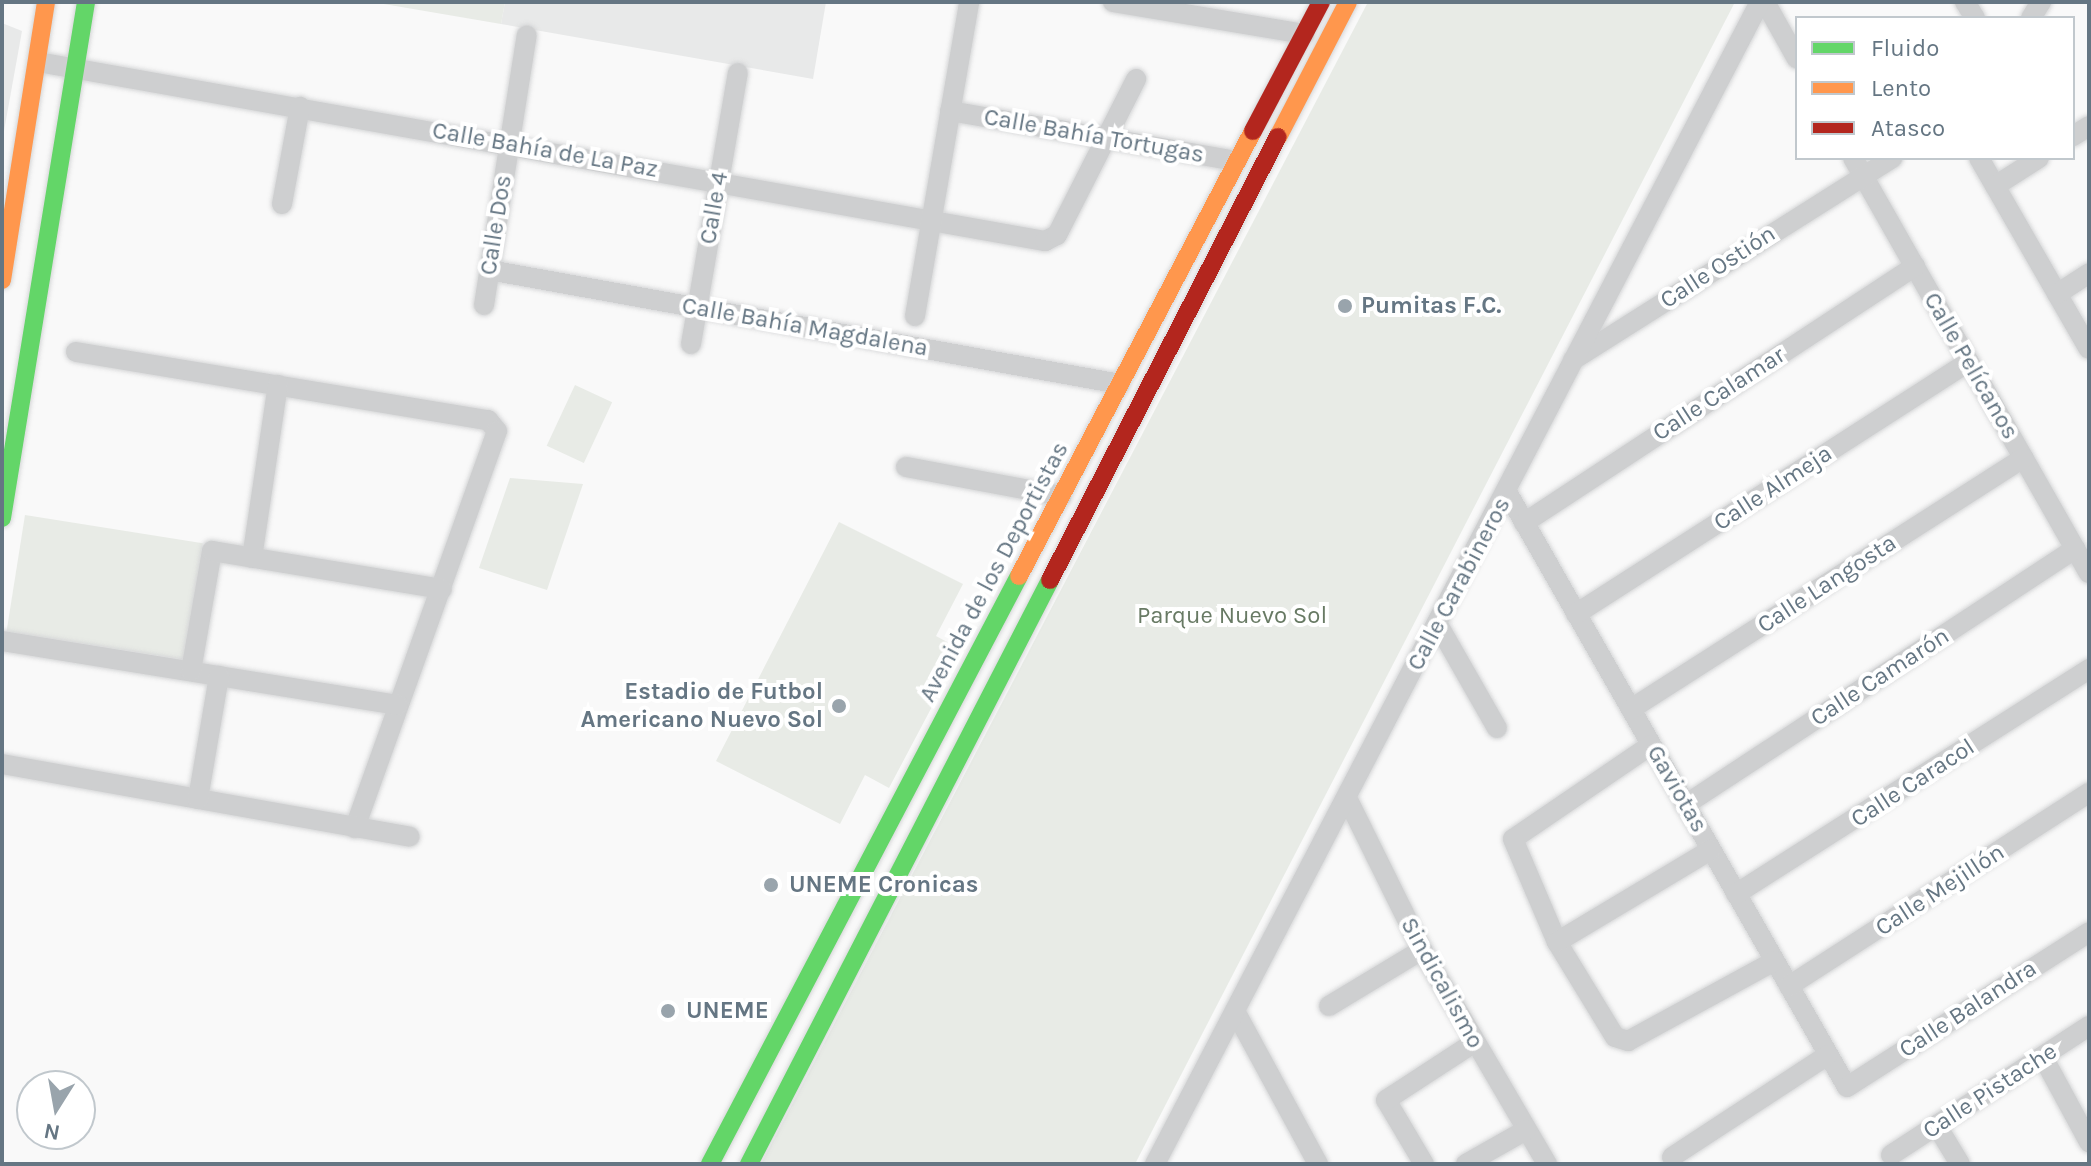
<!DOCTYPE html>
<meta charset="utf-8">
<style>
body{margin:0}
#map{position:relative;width:2091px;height:1166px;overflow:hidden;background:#f9f9f9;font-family:Karla,sans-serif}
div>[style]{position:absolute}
.built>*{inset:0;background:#e8e9e9}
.green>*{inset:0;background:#e8ebe6;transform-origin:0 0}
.roads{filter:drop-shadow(0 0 2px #d5d6d7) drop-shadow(0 0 2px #d5d6d7)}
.street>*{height:20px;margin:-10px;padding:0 10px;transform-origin:10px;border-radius:10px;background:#cecfd0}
.fast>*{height:18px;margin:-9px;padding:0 9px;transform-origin:9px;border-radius:9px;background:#63d668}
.slow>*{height:18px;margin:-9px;padding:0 9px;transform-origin:9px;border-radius:9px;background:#ff974d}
.jam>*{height:18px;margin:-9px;padding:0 9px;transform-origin:9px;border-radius:9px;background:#b3261e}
.dots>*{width:22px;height:22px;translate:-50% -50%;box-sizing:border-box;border:4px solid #fff;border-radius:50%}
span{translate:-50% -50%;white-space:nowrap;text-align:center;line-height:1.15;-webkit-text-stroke:8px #fff;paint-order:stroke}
.street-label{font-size:24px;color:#657683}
.poi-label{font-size:24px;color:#657683;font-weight:700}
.left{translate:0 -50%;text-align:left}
.right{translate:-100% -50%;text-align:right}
.park-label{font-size:24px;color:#687a64}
.frame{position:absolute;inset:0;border:4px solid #657683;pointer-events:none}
.legend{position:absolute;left:1795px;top:16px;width:280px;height:144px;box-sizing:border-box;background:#fff;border:2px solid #c1c8cd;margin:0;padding:10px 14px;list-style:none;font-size:24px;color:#657683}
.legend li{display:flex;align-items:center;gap:16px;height:40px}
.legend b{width:40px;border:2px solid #c1c8cd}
.north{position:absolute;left:16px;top:1070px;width:80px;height:80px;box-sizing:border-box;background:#fff;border:2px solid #c1c8cd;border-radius:50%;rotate:191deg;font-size:22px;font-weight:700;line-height:32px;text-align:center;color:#657683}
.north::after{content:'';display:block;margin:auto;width:28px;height:36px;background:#99a4ac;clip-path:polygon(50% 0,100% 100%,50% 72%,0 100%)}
</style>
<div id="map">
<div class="built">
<div style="clip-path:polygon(505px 2px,826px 2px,813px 79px,501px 24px)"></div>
<div style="clip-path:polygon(2px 23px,22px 31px,2px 142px)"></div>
</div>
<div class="green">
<div style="clip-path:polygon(372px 2px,505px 2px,501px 24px)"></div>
<div style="clip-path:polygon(1368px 2px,1735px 2px,1135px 1164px,761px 1164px)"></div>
<div style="left:575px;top:385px;width:41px;height:67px;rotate:25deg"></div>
<div style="clip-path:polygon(510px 478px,583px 484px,547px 590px,479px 568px)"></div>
<div style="left:25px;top:515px;width:180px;height:118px;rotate:9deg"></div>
<div style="clip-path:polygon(839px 522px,963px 584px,936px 636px,962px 650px,889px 788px,865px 775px,840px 824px,716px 761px)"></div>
</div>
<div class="roads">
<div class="street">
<div style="left:1113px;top:2px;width:194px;rotate:9.5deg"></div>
<div style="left:1765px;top:2px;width:65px;rotate:60.7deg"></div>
<div style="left:1965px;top:2px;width:19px;rotate:58deg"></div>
<div style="left:2031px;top:18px;width:19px;rotate:-58deg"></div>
<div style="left:38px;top:62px;width:1023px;rotate:10.08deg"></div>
<div style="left:1045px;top:241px;width:13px;rotate:-27deg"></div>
<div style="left:1057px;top:235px;width:175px;rotate:-63.1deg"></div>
<div style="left:950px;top:111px;width:291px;rotate:9.9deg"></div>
<div style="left:2073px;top:136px;width:19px;rotate:-32deg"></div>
<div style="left:1853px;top:158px;width:477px;rotate:60.4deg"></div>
<div style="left:1979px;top:158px;width:220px;rotate:60.1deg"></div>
<div style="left:1995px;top:186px;width:52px;rotate:-32.5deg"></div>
<div style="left:282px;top:204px;width:99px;rotate:-79.5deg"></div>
<div style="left:489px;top:270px;width:641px;rotate:10.24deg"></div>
<div style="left:2057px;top:294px;width:38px;rotate:-33deg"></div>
<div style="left:484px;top:305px;width:273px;rotate:-81deg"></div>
<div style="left:915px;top:316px;width:319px;rotate:-80.2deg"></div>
<div style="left:691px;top:344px;width:275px;rotate:-80.2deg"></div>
<div style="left:76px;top:352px;width:418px;rotate:9.4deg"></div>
<div style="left:488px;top:420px;width:14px;rotate:51deg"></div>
<div style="left:497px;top:431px;width:422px;rotate:109.7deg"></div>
<div style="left:1573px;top:360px;width:378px;rotate:-32.3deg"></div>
<div style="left:906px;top:467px;width:158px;rotate:10.6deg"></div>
<div style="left:1507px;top:492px;width:685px;rotate:60.26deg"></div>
<div style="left:1847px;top:1087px;width:287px;rotate:-32.6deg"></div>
<div style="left:1524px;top:523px;width:468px;rotate:-33.3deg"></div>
<div style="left:252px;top:558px;width:175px;rotate:-81.5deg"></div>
<div style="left:1576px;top:614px;width:467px;rotate:-32.7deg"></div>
<div style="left:1437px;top:623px;width:121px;rotate:60.3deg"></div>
<div style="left:2px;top:641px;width:401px;rotate:9.2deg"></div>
<div style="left:191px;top:671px;width:122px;rotate:-80.1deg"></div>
<div style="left:212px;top:551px;width:233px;rotate:9.4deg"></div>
<div style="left:1631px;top:709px;width:466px;rotate:-32.6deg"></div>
<div style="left:1651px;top:745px;width:167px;rotate:145.7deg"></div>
<div style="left:1513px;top:839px;width:112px;rotate:66.9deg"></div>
<div style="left:1557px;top:942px;width:111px;rotate:58.6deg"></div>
<div style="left:1615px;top:1037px;width:14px;rotate:17deg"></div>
<div style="left:1628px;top:1041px;width:167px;rotate:-28.6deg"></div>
<div style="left:2px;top:764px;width:414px;rotate:10.1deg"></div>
<div style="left:1347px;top:798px;width:169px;rotate:63.7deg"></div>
<div style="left:1422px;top:950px;width:248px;rotate:59.7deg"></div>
<div style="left:198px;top:799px;width:125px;rotate:-80.3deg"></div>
<div style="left:1685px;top:805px;width:467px;rotate:-33.3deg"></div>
<div style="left:1736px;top:894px;width:419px;rotate:-32.5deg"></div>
<div style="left:1557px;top:942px;width:179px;rotate:-30.9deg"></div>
<div style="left:1789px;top:986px;width:357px;rotate:-32.8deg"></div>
<div style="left:1329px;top:1006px;width:109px;rotate:-31.1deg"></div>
<div style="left:1235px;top:1011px;width:174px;rotate:61.5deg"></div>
<div style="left:2043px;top:1057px;width:97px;rotate:61.6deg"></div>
<div style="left:1937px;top:1126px;width:44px;rotate:58.8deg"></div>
<div style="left:1891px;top:1155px;width:236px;rotate:-33.1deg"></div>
<div style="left:1672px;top:1157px;width:186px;rotate:-33.2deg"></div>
<div style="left:1155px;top:1164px;width:1310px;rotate:-62.5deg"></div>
<div style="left:1424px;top:1164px;width:74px;rotate:-120.7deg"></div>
<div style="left:1386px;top:1100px;width:106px;rotate:-33.1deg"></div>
<div style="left:1466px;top:1164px;width:69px;rotate:-29.5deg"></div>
</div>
<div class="fast">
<div style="left:2px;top:518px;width:523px;rotate:-80.75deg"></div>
<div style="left:710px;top:1164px;width:664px;rotate:-62.28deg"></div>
<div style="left:749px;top:1164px;width:657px;rotate:-62.73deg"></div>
</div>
<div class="slow">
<div style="left:1278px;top:137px;width:152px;rotate:-62.6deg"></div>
<div style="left:2px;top:280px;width:281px;rotate:-81deg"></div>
<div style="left:1019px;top:576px;width:503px;rotate:-62.26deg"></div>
</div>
<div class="jam">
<div style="left:1253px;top:131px;width:146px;rotate:-62.2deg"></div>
<div style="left:1050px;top:580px;width:498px;rotate:-62.8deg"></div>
</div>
</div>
<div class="dots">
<div style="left:1345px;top:306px;background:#99a4ac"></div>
<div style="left:839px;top:706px;background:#99a4ac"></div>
<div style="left:771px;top:885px;background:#99a4ac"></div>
<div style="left:668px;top:1011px;background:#99a4ac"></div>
</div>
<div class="street-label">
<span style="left:1094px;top:136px;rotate:10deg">Calle Bahía Tortugas</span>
<span style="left:545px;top:150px;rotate:10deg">Calle Bahía de La Paz</span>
<span style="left:714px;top:208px;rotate:-80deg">Calle 4</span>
<span style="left:496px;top:225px;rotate:-81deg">Calle Dos</span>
<span style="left:1718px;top:267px;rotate:-33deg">Calle Ostión</span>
<span style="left:805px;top:327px;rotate:10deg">Calle Bahía Magdalena</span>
<span style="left:1971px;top:366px;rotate:60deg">Calle Pelícanos</span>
<span style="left:1719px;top:394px;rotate:-33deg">Calle Calamar</span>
<span style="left:1773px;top:488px;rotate:-33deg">Calle Almeja</span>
<span style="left:994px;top:572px;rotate:-62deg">Avenida de los Deportistas</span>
<span style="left:1459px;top:584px;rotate:-62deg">Calle Carabineros</span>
<span style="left:1827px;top:584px;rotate:-33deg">Calle Langosta</span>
<span style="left:1880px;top:677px;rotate:-33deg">Calle Camarón</span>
<span style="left:1913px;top:783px;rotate:-33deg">Calle Caracol</span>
<span style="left:1677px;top:789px;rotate:60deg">Gaviotas</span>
<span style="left:1940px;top:890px;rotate:-33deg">Calle Mejillón</span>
<span style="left:1442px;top:983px;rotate:61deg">Sindicalismo</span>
<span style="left:1968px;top:1009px;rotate:-33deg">Calle Balandra</span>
<span style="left:1990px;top:1091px;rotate:-33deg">Calle Pistache</span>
</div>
<div class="poi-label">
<span class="left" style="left:1361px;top:306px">Pumitas F.C.</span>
<span class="right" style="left:823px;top:706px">Estadio de Futbol<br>Americano Nuevo Sol</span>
<span class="left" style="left:789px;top:885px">UNEME Cronicas</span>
<span class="left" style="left:686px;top:1011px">UNEME</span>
</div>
<div class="park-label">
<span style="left:1232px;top:616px">Parque Nuevo Sol</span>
</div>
<div class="frame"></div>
<ul class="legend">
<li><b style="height:10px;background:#63d668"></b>Fluido</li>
<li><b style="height:10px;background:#ff974d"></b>Lento</li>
<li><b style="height:10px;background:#b3261e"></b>Atasco</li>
</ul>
<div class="north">N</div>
</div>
